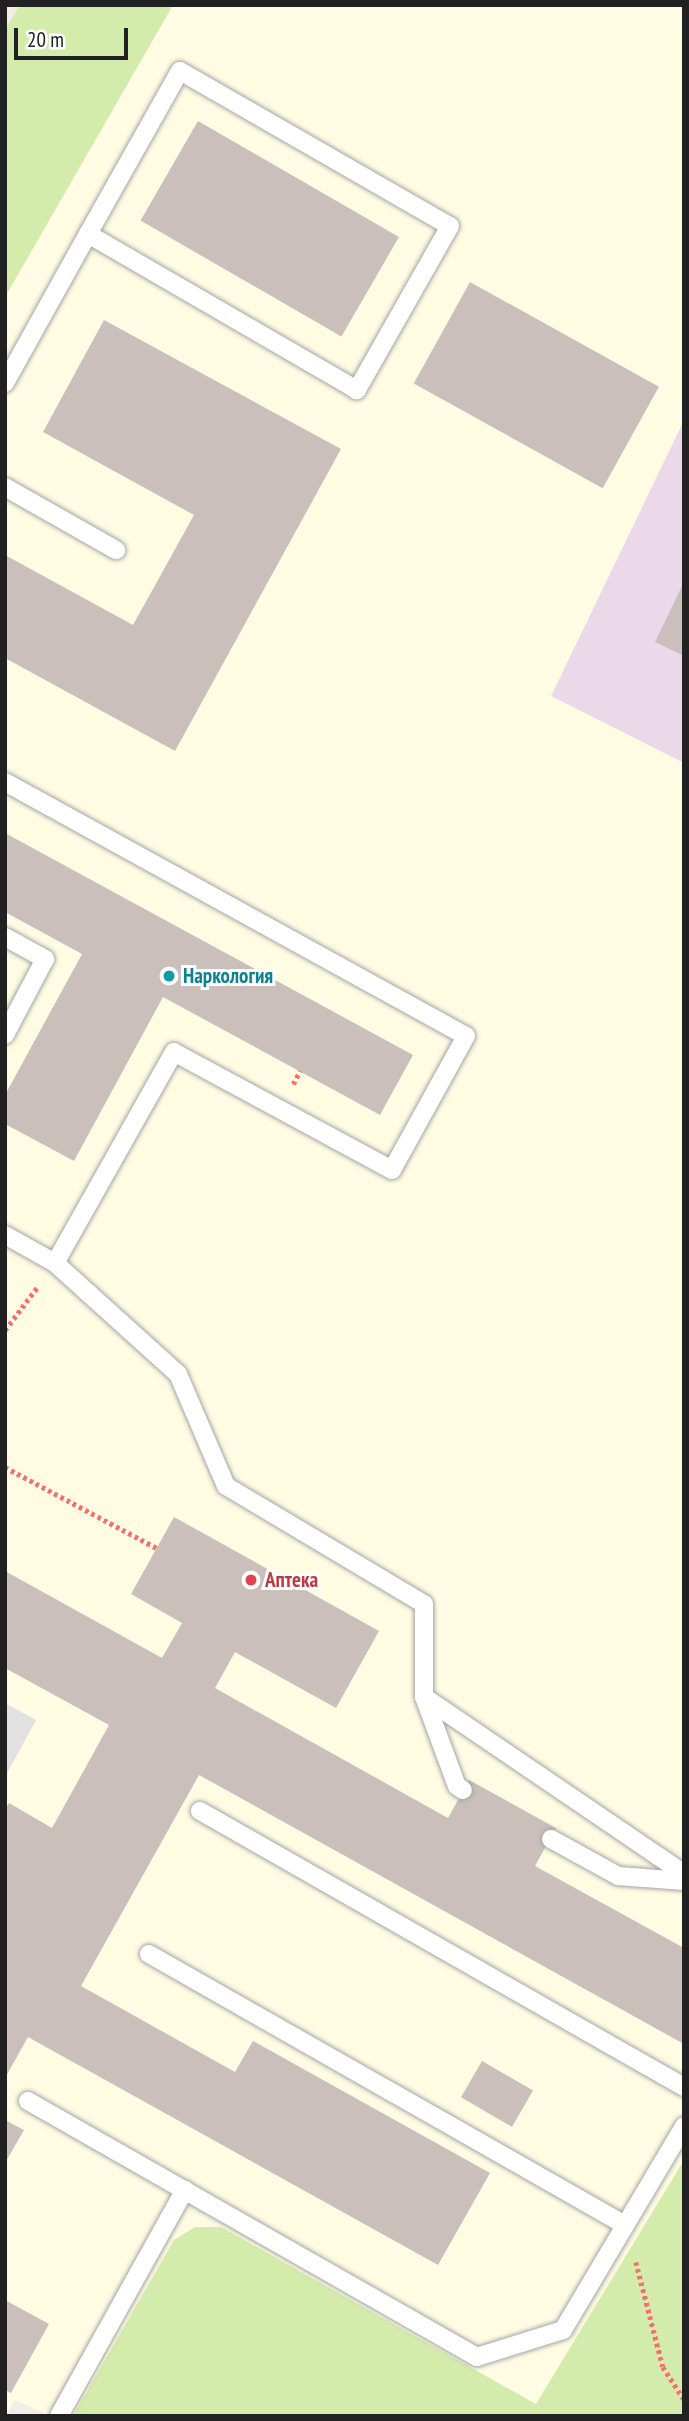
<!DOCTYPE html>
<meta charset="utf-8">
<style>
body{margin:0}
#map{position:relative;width:689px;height:2421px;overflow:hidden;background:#f1ede7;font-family:"PT Sans Narrow",sans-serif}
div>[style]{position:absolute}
.industrial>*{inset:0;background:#ebd9e9}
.education>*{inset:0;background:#fffce3}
.grass>*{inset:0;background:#d3ecac}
.parking>*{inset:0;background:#e1e1e1}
.building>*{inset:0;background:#cabfba;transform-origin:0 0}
.path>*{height:4.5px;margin-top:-2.25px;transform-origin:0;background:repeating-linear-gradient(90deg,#fe6c6c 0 3.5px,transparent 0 7px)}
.roads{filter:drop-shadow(0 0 2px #a5a5a5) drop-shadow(0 0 2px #a5a5a5)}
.service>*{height:18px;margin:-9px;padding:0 9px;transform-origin:9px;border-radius:9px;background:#fff}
.dots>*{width:19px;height:19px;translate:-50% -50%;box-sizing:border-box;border:4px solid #fff;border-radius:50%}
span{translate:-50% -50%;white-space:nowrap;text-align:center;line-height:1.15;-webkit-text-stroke:6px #fff;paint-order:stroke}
.culture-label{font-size:21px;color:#0d838f;font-weight:700}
.left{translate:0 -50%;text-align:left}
.health-label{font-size:21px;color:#be3a42;font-weight:700}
.frame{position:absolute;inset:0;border:7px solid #212121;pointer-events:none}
.scale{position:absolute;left:14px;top:28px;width:114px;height:32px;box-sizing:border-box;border:4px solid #212121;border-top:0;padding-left:9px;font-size:21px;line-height:24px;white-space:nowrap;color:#212121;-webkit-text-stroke:5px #fff;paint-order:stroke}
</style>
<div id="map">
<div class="industrial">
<div style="clip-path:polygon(684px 420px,684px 763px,551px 696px)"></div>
</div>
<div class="education">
<div style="clip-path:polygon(173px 5px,684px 5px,684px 420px,551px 696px,684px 763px,684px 2409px,672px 2416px,50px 2416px,15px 2400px,5px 2416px,5px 297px)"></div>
</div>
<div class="grass">
<div style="clip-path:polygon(20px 5px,173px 5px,5px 297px,5px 30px)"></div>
<div style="clip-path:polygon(684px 2160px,684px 2416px,73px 2416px,174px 2240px,195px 2227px,221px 2227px,536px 2404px)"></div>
</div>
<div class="parking">
<div style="clip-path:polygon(5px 1703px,36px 1720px,5px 1777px)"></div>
</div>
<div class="building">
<div style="left:198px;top:121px;width:232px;height:115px;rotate:30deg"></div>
<div style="left:470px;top:282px;width:216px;height:116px;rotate:29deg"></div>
<div style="clip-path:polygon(104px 320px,341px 449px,175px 751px,5px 658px,5px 555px,133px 625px,194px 515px,43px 432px)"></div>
<div style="clip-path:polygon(684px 582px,684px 656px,655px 642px)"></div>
<div style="clip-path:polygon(5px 833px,413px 1055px,380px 1115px,163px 997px,74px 1161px,5px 1124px,5px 1095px,82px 954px,5px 912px)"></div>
<div style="clip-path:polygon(174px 1517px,379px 1631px,336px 1708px,235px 1652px,215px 1688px,448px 1818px,469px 1780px,556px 1828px,535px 1866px,684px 1948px,684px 2044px,199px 1775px,81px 1986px,235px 2072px,253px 2041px,490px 2173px,438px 2265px,28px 2037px,5px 2078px,5px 1810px,9px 1803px,52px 1828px,109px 1725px,5px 1668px,5px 1571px,162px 1658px,182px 1623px,131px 1594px)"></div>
<div style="left:482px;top:2061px;width:59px;height:42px;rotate:30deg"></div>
<div style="clip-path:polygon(5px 2120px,24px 2130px,5px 2163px)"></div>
<div style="clip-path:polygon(5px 2300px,49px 2324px,11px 2393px,5px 2390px)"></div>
</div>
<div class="path">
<div style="left:293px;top:1084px;width:15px;rotate:-62deg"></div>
<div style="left:5px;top:1330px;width:55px;rotate:-53.1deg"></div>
<div style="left:5px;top:1467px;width:172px;rotate:28.1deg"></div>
<div style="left:636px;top:2262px;width:108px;rotate:75.6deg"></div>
<div style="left:663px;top:2367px;width:38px;rotate:57deg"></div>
</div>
<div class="roads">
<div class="service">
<div style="left:5px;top:383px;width:171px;rotate:-60.9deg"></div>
<div style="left:88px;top:234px;width:187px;rotate:-60.6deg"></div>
<div style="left:180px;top:71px;width:311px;rotate:29.9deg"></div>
<div style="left:450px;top:226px;width:189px;rotate:119.6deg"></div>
<div style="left:357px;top:390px;width:311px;rotate:-149.9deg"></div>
<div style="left:5px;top:487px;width:128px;rotate:29.6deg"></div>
<div style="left:5px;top:782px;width:526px;rotate:28.85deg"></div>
<div style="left:466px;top:1036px;width:153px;rotate:118.9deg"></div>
<div style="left:392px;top:1170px;width:248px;rotate:-151.6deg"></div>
<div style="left:174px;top:1052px;width:242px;rotate:119.4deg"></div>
<div style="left:5px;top:937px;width:46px;rotate:28.8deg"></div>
<div style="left:45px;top:959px;width:86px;rotate:117.8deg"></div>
<div style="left:5px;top:1235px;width:57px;rotate:29.2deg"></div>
<div style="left:55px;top:1263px;width:166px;rotate:42.1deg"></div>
<div style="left:178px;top:1374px;width:122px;rotate:66.8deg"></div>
<div style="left:226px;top:1486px;width:230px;rotate:30.8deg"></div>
<div style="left:424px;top:1604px;width:93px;rotate:90deg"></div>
<div style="left:424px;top:1697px;width:315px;rotate:34.2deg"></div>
<div style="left:424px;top:1697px;width:95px;rotate:69.7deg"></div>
<div style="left:457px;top:1786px;width:7px;rotate:34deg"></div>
<div style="left:200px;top:1811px;width:557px;rotate:29.69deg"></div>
<div style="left:551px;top:1839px;width:77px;rotate:28.9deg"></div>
<div style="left:618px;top:1876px;width:66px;rotate:4.3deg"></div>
<div style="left:149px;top:1954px;width:548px;rotate:29.65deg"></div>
<div style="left:28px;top:2101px;width:517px;rotate:29.69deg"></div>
<div style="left:477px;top:2357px;width:90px;rotate:-17.4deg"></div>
<div style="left:563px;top:2330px;width:237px;rotate:-59.3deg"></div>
<div style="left:59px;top:2416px;width:259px;rotate:-60.9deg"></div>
</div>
</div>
<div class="dots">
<div style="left:169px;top:976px;background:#0f9aa8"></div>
<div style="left:251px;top:1580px;background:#e0444e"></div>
</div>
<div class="culture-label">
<span class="left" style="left:183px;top:976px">Наркология</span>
</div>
<div class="health-label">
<span class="left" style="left:265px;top:1580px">Аптека</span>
</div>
<div class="frame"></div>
<div class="scale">20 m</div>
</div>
